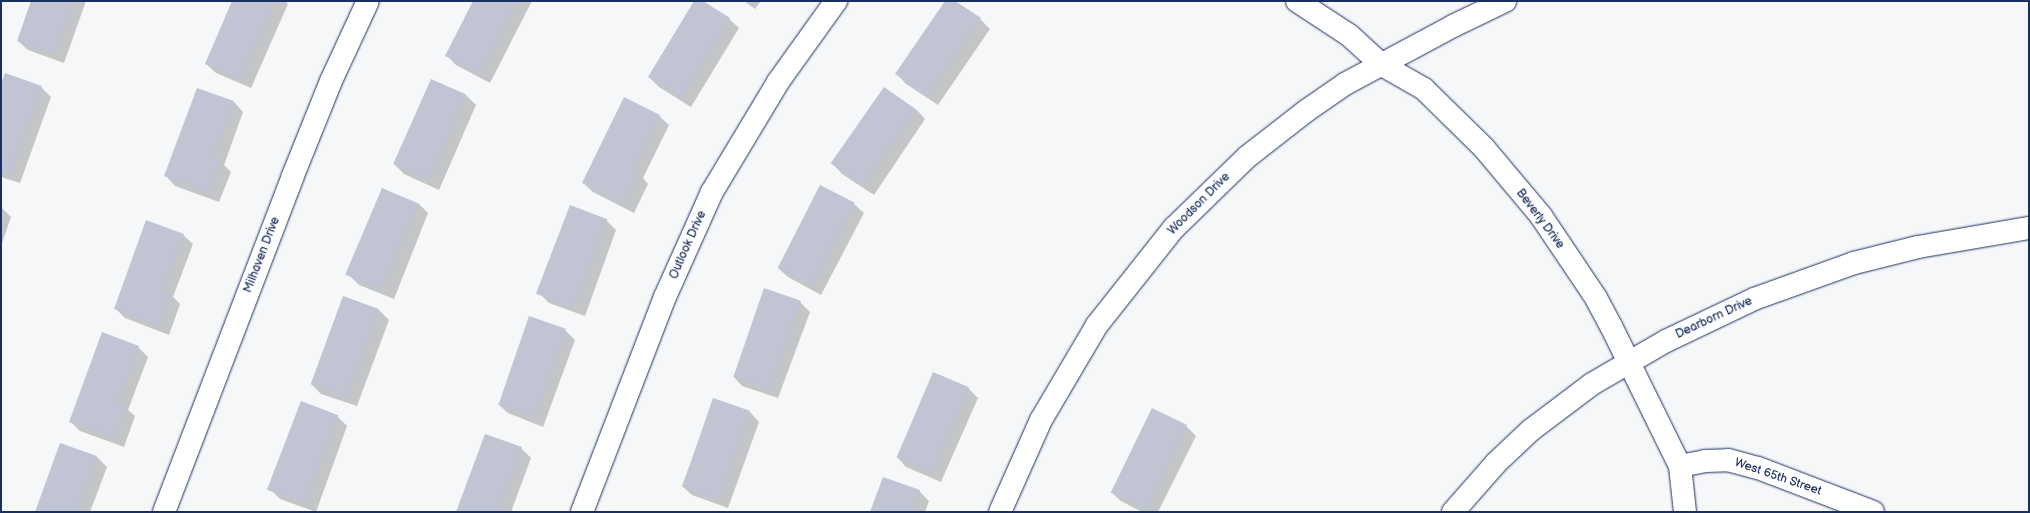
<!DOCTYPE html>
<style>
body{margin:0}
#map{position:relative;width:2030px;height:513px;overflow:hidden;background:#f6f7f9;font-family:"Balsamiq Sans",sans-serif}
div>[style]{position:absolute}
.shadow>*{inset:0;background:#0003}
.building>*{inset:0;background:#c0c4d3;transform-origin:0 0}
.roads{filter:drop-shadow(0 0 1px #1b2f5e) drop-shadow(0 0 1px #1b2f5e)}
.minor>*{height:22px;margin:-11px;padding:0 11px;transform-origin:11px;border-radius:11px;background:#fff}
span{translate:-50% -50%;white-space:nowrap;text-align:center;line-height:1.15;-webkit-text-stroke:3px #fff;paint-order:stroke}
.street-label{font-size:12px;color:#1b2f5e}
.frame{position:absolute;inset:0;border:2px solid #1b2f5e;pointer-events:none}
</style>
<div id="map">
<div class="shadow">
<div style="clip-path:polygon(32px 1px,86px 1px,64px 63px,28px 50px,18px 41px)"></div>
<div style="clip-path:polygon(233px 1px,285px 1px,288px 4px,251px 88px,216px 73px,206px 64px)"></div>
<div style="clip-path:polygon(475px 1px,532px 1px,490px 83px,456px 65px,446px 55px)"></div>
<div style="clip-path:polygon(695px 1px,701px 1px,729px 19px,739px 28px,691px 107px,659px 87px,649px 77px)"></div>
<div style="clip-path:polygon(744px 1px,761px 1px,755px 9px)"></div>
<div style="clip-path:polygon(946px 1px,953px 1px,980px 19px,990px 29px,938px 105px,906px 84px,897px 74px)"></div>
<div style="clip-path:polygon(1px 87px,41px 87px,51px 97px,20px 183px,1px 177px)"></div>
<div style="clip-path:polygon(467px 96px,476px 105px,439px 190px,404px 174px,394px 164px)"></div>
<div style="clip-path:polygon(234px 102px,243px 112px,224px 165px,231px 172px,219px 202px,175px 186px,166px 176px)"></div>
<div style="clip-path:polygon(916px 109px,925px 119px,874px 195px,842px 174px,833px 164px)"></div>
<div style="clip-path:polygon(659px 116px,669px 125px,643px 178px,648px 184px,634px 213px,593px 192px,583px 183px)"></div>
<div style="clip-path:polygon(418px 203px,428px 213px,394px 299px,359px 285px,349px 275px)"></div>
<div style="clip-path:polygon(854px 204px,864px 213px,821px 295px,788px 277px,778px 268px)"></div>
<div style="clip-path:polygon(1px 207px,11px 217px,1px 246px)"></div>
<div style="clip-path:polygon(606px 220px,616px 230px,585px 316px,549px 303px,539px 293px)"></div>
<div style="clip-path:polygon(183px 235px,193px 244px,173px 297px,180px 304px,169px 335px,125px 318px,115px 308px)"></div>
<div style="clip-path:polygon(343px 297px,379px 310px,389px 320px,357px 406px,321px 394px,311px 384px)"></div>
<div style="clip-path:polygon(800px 302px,810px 312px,778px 398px,742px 386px,733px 376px)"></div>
<div style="clip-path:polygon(565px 330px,575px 340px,543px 427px,508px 413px,498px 404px)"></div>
<div style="clip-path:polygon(138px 347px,148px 357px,128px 410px,135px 416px,124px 447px,80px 431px,70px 421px)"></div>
<div style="clip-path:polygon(934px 373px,968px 388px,978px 398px,941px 482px,906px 467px,897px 457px)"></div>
<div style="clip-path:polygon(714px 399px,750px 412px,759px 422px,728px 508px,692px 495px,682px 486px)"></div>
<div style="clip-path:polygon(337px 416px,347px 426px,316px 512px,280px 499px,270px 489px)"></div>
<div style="clip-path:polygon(1186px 426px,1196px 436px,1158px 512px,1142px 512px,1121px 501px,1111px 492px)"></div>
<div style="clip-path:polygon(61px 444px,97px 457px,107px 467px,90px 512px,36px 512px)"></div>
<div style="clip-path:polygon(521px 448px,531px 458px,511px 512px,457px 512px)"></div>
<div style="clip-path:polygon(919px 491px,929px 501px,925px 512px,871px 512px)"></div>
</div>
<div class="building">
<div style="clip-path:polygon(31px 1px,73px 1px,54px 54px,17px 41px)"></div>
<div style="clip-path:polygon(232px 1px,275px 1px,241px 79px,205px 64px)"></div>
<div style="clip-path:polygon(473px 1px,518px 1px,480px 74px,445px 56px)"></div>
<div style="clip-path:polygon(694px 1px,703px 1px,730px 18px,681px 98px,648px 77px)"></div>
<div style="clip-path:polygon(945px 1px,955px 1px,981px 18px,928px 96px,895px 74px)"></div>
<div style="clip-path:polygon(5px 73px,42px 86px,10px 174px,1px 171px,1px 84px)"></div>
<div style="left:431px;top:79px;width:39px;height:93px;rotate:24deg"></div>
<div style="left:884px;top:87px;width:39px;height:93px;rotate:35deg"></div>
<div style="clip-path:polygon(197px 88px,234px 101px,213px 158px,221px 161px,210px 193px,164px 176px)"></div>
<div style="clip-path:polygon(624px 97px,660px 115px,633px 170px,639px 173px,624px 204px,582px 183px)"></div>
<div style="left:820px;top:185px;width:39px;height:93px;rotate:27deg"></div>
<div style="left:382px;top:188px;width:39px;height:94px;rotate:23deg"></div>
<div style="left:570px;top:205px;width:40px;height:95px;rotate:21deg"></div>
<div style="clip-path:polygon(146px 220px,184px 234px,163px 290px,171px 293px,159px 326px,114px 309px)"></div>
<div style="left:764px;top:288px;width:39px;height:94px;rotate:19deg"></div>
<div style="left:343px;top:296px;width:38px;height:94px;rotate:20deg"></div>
<div style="left:529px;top:316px;width:39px;height:94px;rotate:19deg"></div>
<div style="clip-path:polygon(102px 332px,139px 346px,118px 403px,126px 406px,114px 438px,69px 422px)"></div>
<div style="left:933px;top:372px;width:39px;height:93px;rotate:23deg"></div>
<div style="left:713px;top:398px;width:39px;height:94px;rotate:19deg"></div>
<div style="left:301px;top:401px;width:40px;height:95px;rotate:21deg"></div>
<div style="left:1152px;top:408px;width:39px;height:94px;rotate:26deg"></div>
<div style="clip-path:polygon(485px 434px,522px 447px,498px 512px,456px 512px)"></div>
<div style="clip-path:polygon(60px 443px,97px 456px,77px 512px,35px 512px)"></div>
<div style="clip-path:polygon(883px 477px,920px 490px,912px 512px,870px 512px)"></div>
</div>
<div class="roads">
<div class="minor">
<div style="left:1297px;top:1px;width:62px;rotate:33.2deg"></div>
<div style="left:1349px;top:35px;width:45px;rotate:42.3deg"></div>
<div style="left:1382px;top:65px;width:48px;rotate:29.7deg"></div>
<div style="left:1424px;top:89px;width:84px;rotate:44.5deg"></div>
<div style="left:1484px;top:148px;width:89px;rotate:50deg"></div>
<div style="left:1541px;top:216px;width:99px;rotate:56.1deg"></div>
<div style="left:1596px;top:298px;width:32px;rotate:62deg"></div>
<div style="left:1611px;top:326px;width:156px;rotate:63.8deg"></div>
<div style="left:1680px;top:466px;width:46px;rotate:83.8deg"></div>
<div style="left:1680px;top:466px;width:25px;rotate:-11deg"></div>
<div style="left:1705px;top:461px;width:23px;rotate:-2deg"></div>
<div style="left:1728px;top:460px;width:31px;rotate:15deg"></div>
<div style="left:1758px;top:468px;width:123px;rotate:20.9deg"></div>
<div style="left:164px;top:512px;width:358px;rotate:-69deg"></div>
<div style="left:292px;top:178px;width:105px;rotate:-68.1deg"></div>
<div style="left:331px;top:81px;width:88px;rotate:-65.2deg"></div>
<div style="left:582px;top:512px;width:230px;rotate:-68.9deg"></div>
<div style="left:665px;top:297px;width:115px;rotate:-65.9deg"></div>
<div style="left:712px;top:192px;width:128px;rotate:-59deg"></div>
<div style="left:778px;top:82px;width:100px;rotate:-54.4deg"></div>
<div style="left:1000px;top:512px;width:101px;rotate:-66deg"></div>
<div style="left:1041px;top:420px;width:110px;rotate:-59.5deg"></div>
<div style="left:1097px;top:325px;width:124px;rotate:-51.6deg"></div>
<div style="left:1174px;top:228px;width:102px;rotate:-44.2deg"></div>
<div style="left:1247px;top:157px;width:75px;rotate:-37.9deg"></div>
<div style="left:1306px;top:111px;width:47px;rotate:-34.7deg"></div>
<div style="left:1345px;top:84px;width:123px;rotate:-28.2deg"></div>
<div style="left:1453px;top:26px;width:58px;rotate:-25.7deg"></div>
<div style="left:1453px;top:512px;width:65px;rotate:-48.7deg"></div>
<div style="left:1496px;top:463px;width:48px;rotate:-43.3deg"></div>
<div style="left:1531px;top:430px;width:76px;rotate:-37deg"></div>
<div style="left:1592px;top:384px;width:86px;rotate:-30.2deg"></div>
<div style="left:1666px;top:341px;width:98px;rotate:-25.5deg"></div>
<div style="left:1754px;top:299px;width:106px;rotate:-19.8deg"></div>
<div style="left:1854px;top:263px;width:66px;rotate:-14deg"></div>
<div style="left:1918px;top:247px;width:113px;rotate:-9.7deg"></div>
</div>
</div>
<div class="street-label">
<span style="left:1199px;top:204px;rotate:-45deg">Woodson Drive</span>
<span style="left:1540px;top:219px;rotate:53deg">Beverly Drive</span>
<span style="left:688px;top:245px;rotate:-66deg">Outlook Drive</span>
<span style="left:262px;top:255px;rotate:-69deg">Milhaven Drive</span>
<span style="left:1714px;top:318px;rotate:-25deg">Dearborn Drive</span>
<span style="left:1778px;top:477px;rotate:19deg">West 65th Street</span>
</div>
<div class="frame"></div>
</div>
